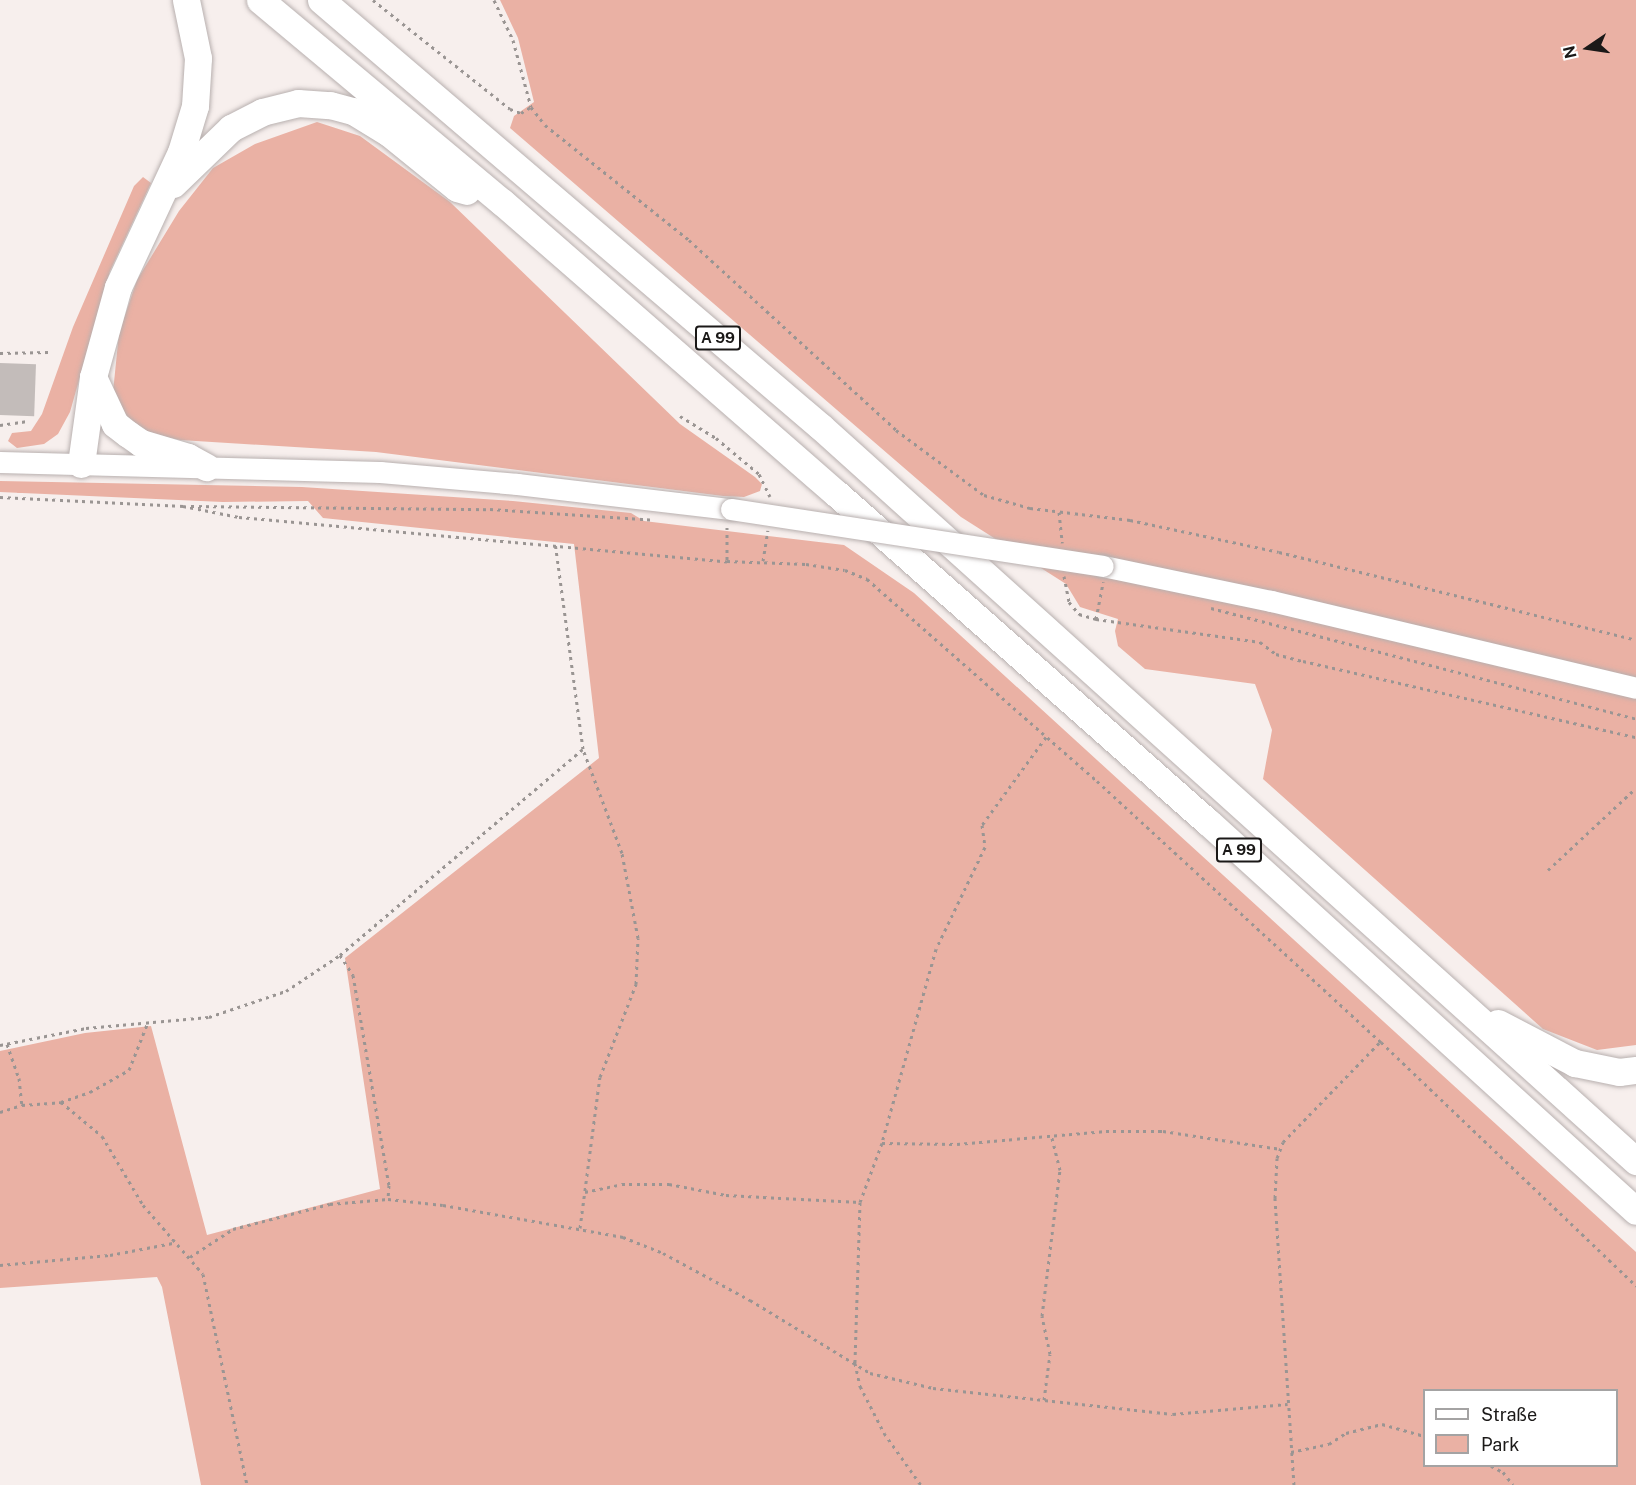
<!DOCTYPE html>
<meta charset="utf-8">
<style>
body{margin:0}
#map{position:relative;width:1636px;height:1485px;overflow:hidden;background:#f7efed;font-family:"Public Sans",sans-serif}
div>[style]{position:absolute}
.green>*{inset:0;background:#eab1a4}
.building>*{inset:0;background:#c3bcba;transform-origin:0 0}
.path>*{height:3px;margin-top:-1.5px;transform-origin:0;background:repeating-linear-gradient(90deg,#9a9593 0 3px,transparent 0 7.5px)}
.roads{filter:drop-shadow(0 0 2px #b8b0af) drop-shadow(0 0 2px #b8b0af)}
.secondary>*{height:21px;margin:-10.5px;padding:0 10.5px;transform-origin:10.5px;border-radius:10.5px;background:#fff}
.highway>*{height:27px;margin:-13.5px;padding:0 13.5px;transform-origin:13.5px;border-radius:13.5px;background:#fff}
.bridges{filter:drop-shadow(0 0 2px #b8b0af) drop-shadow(0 0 2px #b8b0af)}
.secondary-bridge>*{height:21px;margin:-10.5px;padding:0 10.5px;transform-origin:10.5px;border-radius:10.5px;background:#fff}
span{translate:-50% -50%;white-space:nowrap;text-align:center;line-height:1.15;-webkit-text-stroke:5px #fff;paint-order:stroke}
.shield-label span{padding:2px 4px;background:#fff;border:2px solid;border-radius:4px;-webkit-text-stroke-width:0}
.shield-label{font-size:15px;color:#1b1918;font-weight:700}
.legend{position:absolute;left:1423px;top:1389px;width:195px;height:78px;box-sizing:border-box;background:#fff;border:2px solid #a4a3a3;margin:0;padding:8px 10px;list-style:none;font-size:18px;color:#1b1918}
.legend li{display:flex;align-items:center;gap:12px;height:30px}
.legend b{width:30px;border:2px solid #a4a3a3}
.north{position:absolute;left:1558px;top:18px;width:60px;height:60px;-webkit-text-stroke:4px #fff;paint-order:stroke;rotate:257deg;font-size:16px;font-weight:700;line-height:24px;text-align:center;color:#1b1918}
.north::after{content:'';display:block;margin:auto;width:21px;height:27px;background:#1b1918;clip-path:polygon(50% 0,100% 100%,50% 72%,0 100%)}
</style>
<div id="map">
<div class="green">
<div style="clip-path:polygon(500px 0,1636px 0,1636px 1045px,1597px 1050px,1543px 1029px,1263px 779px,1272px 730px,1255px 684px,1145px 669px,1118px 646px,1115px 631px,1118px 619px,1080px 607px,1066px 584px,961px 517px,510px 128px,514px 116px,534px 102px,518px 38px)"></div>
<div style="clip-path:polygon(317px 122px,360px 136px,450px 202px,680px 424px,755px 477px,762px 484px,760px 491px,744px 497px,723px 496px,376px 452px,180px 440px,145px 433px,123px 418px,113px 392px,119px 333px,137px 280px,179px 211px,213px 168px,255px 144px)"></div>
<div style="clip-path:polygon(143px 177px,151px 183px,110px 271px,70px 412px,58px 434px,44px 444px,17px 448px,8px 441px,12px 433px,31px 431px,42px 414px,73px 327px,134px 186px)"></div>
<div style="clip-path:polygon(evenodd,0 481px,302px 487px,513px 501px,631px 513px,644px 521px,844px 545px,914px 593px,1636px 1252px,1636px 1485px,201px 1485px,162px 1287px,157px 1277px,0 1288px,0 1051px,85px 1033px,151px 1026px,207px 1235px,380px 1189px,345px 958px,599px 758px,574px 544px,323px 518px,308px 501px,223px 502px,0 492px,0 481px,1424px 1390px,1616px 1390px,1616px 1466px,1424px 1466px,1424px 1390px)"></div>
</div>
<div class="building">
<div style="left:0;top:363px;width:36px;height:52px;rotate:2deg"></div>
</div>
<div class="path">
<div style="left:373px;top:0;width:175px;rotate:38.5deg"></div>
<div style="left:510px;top:109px;width:12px;rotate:20deg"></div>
<div style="left:521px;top:113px;width:12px;rotate:-31deg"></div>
<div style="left:494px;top:0;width:44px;rotate:64.6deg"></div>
<div style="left:513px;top:40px;width:69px;rotate:75deg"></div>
<div style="left:531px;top:107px;width:23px;rotate:52deg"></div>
<div style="left:545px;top:125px;width:184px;rotate:38.6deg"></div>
<div style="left:689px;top:240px;width:281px;rotate:42.5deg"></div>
<div style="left:896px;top:430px;width:109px;rotate:36.5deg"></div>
<div style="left:984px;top:495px;width:48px;rotate:15.8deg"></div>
<div style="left:1030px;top:508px;width:101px;rotate:6.8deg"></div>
<div style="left:1130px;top:520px;width:152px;rotate:12.1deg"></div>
<div style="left:1279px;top:552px;width:368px;rotate:13.8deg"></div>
<div style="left:0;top:353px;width:48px;rotate:-1.2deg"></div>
<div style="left:680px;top:416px;width:42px;rotate:31.4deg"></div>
<div style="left:716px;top:438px;width:56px;rotate:39.9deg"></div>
<div style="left:759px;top:474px;width:25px;rotate:64deg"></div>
<div style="left:0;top:425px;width:28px;rotate:-8deg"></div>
<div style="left:0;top:497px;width:184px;rotate:2.8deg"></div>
<div style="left:183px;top:506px;width:57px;rotate:11.1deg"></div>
<div style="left:239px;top:517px;width:490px;rotate:5.2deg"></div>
<div style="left:727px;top:561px;width:79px;rotate:2.2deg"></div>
<div style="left:806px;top:564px;width:39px;rotate:9deg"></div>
<div style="left:845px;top:570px;width:24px;rotate:22deg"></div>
<div style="left:867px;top:579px;width:306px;rotate:41.3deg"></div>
<div style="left:1097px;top:781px;width:386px;rotate:42.6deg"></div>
<div style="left:1381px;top:1042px;width:353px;rotate:43.7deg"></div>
<div style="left:191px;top:506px;width:299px;rotate:0.6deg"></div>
<div style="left:490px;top:509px;width:164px;rotate:3.8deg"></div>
<div style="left:1059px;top:512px;width:31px;rotate:84deg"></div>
<div style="left:727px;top:527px;width:34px;rotate:90deg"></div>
<div style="left:763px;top:561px;width:31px;rotate:-81deg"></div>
<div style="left:1064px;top:576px;width:26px;rotate:79deg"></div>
<div style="left:1069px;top:602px;width:16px;rotate:50deg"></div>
<div style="left:1079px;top:614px;width:18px;rotate:16deg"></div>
<div style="left:1096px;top:619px;width:166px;rotate:8deg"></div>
<div style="left:1260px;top:642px;width:20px;rotate:37deg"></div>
<div style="left:1276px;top:654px;width:28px;rotate:15deg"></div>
<div style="left:1303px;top:661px;width:342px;rotate:12.9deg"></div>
<div style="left:1211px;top:608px;width:439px;rotate:14.6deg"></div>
<div style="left:1096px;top:619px;width:38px;rotate:-79deg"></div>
<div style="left:1046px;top:737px;width:109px;rotate:126deg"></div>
<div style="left:982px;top:825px;width:22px;rotate:82deg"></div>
<div style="left:985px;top:847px;width:113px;rotate:115.7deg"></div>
<div style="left:936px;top:949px;width:201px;rotate:105.6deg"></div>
<div style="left:882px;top:1143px;width:75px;rotate:0.8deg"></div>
<div style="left:957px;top:1144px;width:150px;rotate:-5deg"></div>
<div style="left:1106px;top:1131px;width:57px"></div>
<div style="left:1163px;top:1131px;width:118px;rotate:8.7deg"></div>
<div style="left:1548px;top:870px;width:120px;rotate:-43deg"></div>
<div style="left:340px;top:955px;width:24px;rotate:57deg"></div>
<div style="left:353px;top:975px;width:213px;rotate:80.3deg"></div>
<div style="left:389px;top:1185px;width:14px;rotate:94deg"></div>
<div style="left:7px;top:1044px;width:36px;rotate:71deg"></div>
<div style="left:19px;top:1078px;width:27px;rotate:84deg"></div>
<div style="left:0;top:1045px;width:88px;rotate:-11.2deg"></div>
<div style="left:86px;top:1028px;width:123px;rotate:-5.1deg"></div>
<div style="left:209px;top:1017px;width:81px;rotate:-18.7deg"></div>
<div style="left:286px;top:991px;width:65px;rotate:-33.7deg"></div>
<div style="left:340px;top:955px;width:319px;rotate:-40.3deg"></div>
<div style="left:583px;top:749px;width:208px;rotate:-97.7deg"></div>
<div style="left:61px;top:1102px;width:31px;rotate:-19deg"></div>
<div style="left:90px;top:1092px;width:45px;rotate:-29.4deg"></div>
<div style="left:129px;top:1070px;width:52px;rotate:-68.4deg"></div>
<div style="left:0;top:1112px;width:23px;rotate:-18deg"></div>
<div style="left:22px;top:1105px;width:39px;rotate:-4deg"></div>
<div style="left:61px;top:1102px;width:53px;rotate:39.7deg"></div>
<div style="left:102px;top:1136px;width:80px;rotate:59.3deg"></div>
<div style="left:143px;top:1205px;width:91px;rotate:49deg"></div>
<div style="left:203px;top:1274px;width:216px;rotate:78.2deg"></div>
<div style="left:882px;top:1143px;width:63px;rotate:110.4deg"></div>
<div style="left:860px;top:1202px;width:161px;rotate:91.8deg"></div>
<div style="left:855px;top:1363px;width:24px;rotate:78deg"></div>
<div style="left:860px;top:1386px;width:53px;rotate:62.9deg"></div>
<div style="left:884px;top:1433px;width:64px;rotate:54.6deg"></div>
<div style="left:585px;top:1192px;width:38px;rotate:-12deg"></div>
<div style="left:622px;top:1184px;width:47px"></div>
<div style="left:669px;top:1184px;width:58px;rotate:10.9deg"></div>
<div style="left:726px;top:1195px;width:134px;rotate:3deg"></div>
<div style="left:580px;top:1228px;width:152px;rotate:-82.5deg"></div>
<div style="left:600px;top:1077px;width:100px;rotate:-68.8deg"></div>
<div style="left:636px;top:984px;width:46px;rotate:-87.5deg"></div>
<div style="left:638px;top:938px;width:86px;rotate:-100.7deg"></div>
<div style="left:622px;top:853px;width:111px;rotate:-110.6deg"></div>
<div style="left:190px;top:1257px;width:51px;rotate:-33.1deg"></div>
<div style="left:233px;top:1229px;width:100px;rotate:-14.5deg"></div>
<div style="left:330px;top:1204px;width:58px;rotate:-4.9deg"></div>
<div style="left:388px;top:1199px;width:55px;rotate:6.2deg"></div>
<div style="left:443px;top:1205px;width:183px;rotate:10.1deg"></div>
<div style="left:623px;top:1237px;width:43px;rotate:21.8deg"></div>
<div style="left:663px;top:1253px;width:99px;rotate:28.4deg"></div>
<div style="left:750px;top:1300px;width:140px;rotate:31.3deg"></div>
<div style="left:870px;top:1373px;width:65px;rotate:13.4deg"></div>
<div style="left:933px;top:1388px;width:241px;rotate:6.2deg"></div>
<div style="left:1173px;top:1414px;width:115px;rotate:-5deg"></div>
<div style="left:0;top:1265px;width:110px;rotate:-5.2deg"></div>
<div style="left:110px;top:1255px;width:64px;rotate:-10.8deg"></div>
<div style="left:1044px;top:1400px;width:46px;rotate:-82.6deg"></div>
<div style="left:1050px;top:1354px;width:39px;rotate:-102deg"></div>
<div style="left:1042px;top:1316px;width:147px;rotate:-83deg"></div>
<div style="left:1060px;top:1170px;width:36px;rotate:-104deg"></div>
<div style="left:1291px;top:1452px;width:39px;rotate:-12deg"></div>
<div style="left:1329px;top:1444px;width:20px;rotate:-33deg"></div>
<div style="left:1346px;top:1433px;width:37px;rotate:-14deg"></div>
<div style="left:1382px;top:1424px;width:44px;rotate:15.9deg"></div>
<div style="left:1491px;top:1466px;width:13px;rotate:27deg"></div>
<div style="left:1503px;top:1472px;width:16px;rotate:52deg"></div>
<div style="left:1294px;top:1485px;width:288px;rotate:-93.8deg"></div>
<div style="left:1275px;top:1198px;width:40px;rotate:-87.1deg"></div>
<div style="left:1277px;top:1158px;width:17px;rotate:-69deg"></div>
<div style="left:1283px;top:1142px;width:139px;rotate:-45.9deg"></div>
</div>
<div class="roads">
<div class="secondary">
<div style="left:0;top:462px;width:380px;rotate:1.5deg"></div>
<div style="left:380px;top:472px;width:138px;rotate:5deg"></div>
<div style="left:517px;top:484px;width:215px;rotate:6.7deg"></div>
<div style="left:1103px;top:566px;width:172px;rotate:11.8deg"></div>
<div style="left:1271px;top:601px;width:375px;rotate:13.4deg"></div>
</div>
<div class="highway">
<div style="left:260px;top:0;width:315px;rotate:39.9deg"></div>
<div style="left:502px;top:202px;width:444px;rotate:41.1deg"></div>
<div style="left:837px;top:494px;width:495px;rotate:41.5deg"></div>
<div style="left:1208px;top:822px;width:578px;rotate:42.27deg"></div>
<div style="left:321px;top:0;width:658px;rotate:40.5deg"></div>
<div style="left:821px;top:427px;width:1097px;rotate:42.01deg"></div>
<div style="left:173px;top:184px;width:81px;rotate:-44deg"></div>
<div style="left:231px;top:128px;width:35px;rotate:-27deg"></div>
<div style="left:262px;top:112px;width:37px;rotate:-14deg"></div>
<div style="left:298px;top:103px;width:32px;rotate:4deg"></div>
<div style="left:330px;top:105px;width:24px;rotate:15deg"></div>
<div style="left:353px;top:111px;width:42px;rotate:31.4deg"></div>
<div style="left:389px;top:133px;width:87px;rotate:39deg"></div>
<div style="left:457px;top:188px;width:10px;rotate:17deg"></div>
<div style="left:93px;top:377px;width:52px;rotate:64.9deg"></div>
<div style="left:115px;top:424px;width:16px;rotate:38deg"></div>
<div style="left:128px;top:434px;width:16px;rotate:35deg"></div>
<div style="left:141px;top:443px;width:49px;rotate:16.6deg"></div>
<div style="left:188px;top:457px;width:21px;rotate:29deg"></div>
<div style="left:81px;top:464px;width:88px;rotate:-82.1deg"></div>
<div style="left:93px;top:377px;width:93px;rotate:-74.5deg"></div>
<div style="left:118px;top:287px;width:149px;rotate:-65deg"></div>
<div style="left:181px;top:152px;width:48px;rotate:-73.1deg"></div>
<div style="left:195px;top:106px;width:48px;rotate:-86.4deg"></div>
<div style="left:198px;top:58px;width:59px;rotate:-101.7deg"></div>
<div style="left:1498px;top:1023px;width:87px;rotate:27.5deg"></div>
<div style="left:1575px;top:1063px;width:45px;rotate:11.6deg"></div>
<div style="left:1619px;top:1072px;width:17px;rotate:-7deg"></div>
</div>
</div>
<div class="bridges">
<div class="secondary-bridge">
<div style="left:731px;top:509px;width:376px;rotate:8.7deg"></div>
</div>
</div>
<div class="shield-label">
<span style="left:718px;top:338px">A 99</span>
<span style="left:1239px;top:850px">A 99</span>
</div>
<ul class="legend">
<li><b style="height:8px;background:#fff"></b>Straße</li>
<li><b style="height:16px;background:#eab1a4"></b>Park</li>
</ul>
<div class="north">N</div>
</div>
